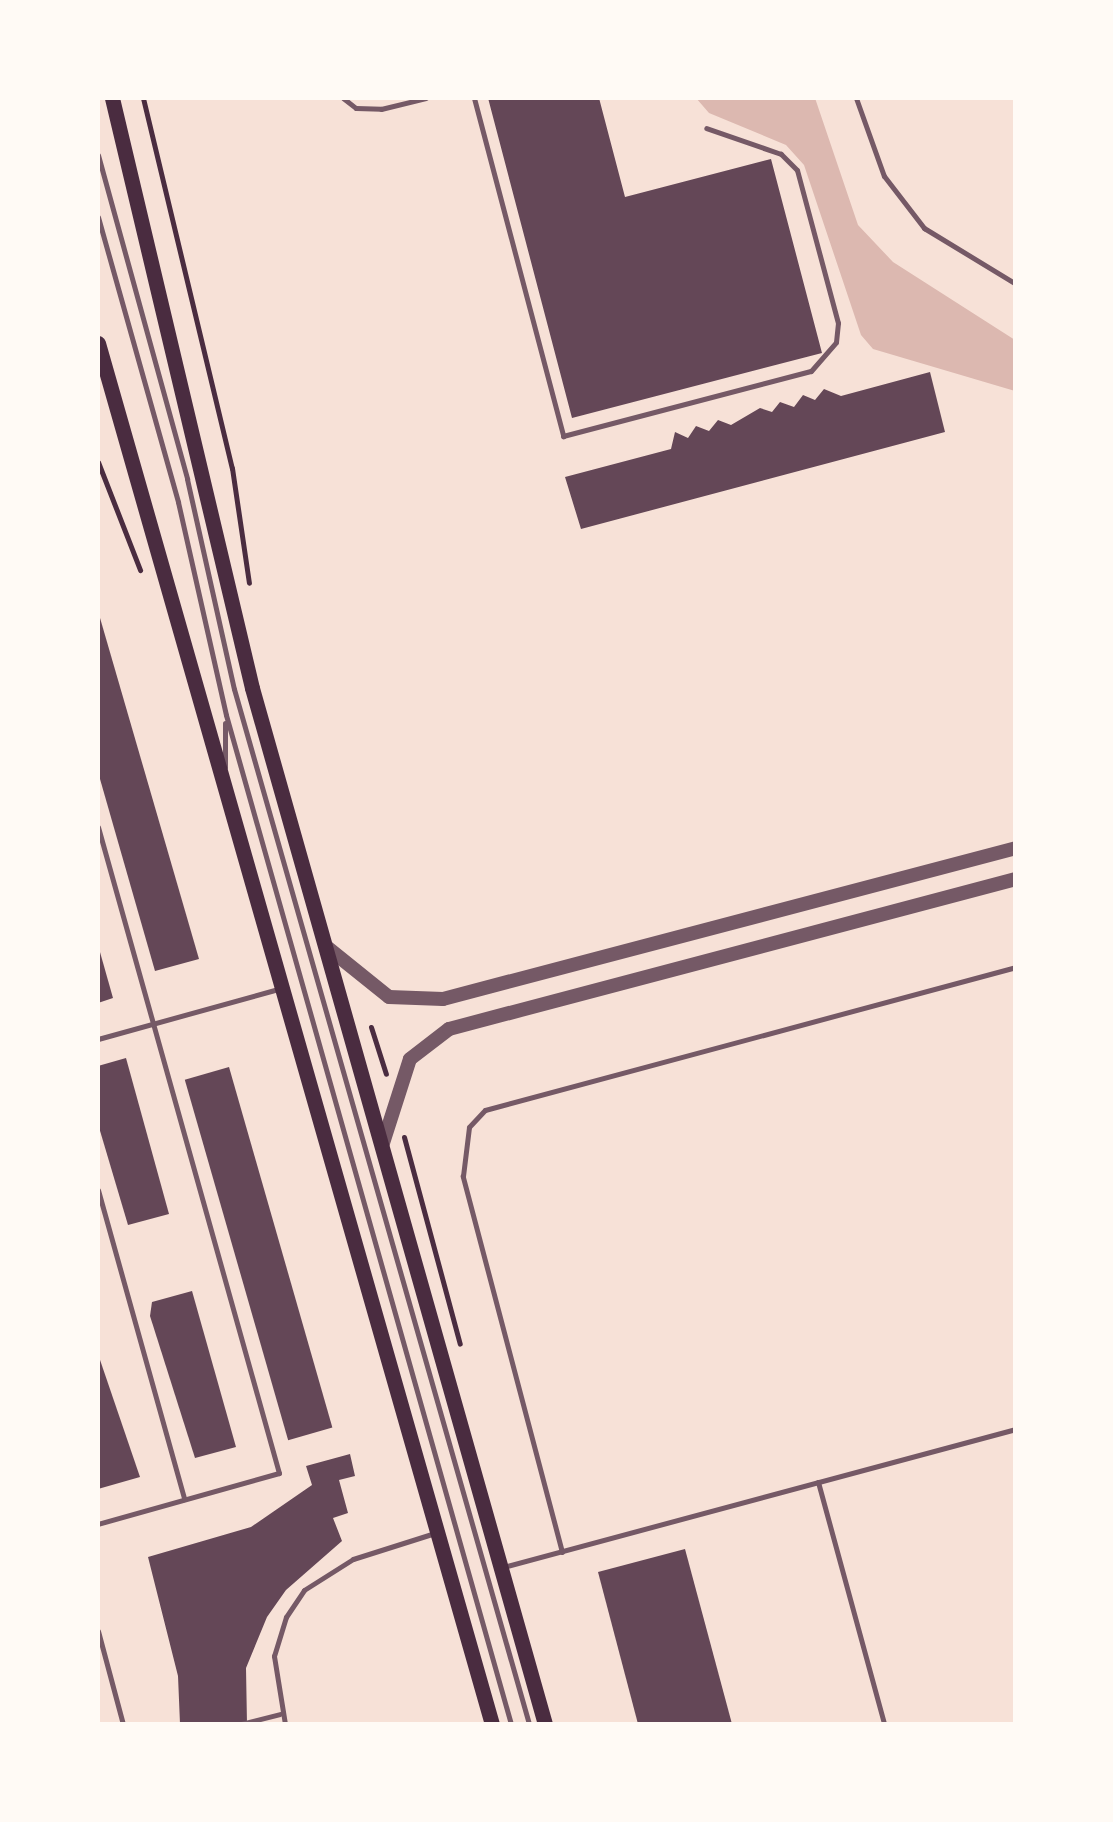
<!DOCTYPE html>
<style>
body{margin:0}
#map{position:relative;width:1113px;height:1822px;overflow:hidden;background:#f7e1d7;font-family:"Noto Serif",serif}
div>[style]{position:absolute}
.water>*{inset:0;background:#dcb8b0}
.building>*{inset:0;background:#644757;transform-origin:0 0}
.path>*{height:5px;margin:-2.5px;padding:0 2.5px;transform-origin:2.5px;border-radius:2.5px;background:#4a2c40}
.service>*{height:5px;margin:-2.5px;padding:0 2.5px;transform-origin:2.5px;border-radius:2.5px;background:#755966}
.tertiary>*{height:14px;margin:-7px;padding:0 7px;transform-origin:7px;border-radius:7px;background:#755966}
.secondary>*{height:15px;margin:-7.5px;padding:0 7.5px;transform-origin:7.5px;border-radius:7.5px;background:#4a2c40}
span{translate:-50% -50%;white-space:nowrap;text-align:center;line-height:1.15;-webkit-text-stroke:8px #fffaf5;paint-order:stroke}
.frame{position:absolute;inset:0;border:100px solid #fffaf5;pointer-events:none}
</style>
<div id="map">
<div class="water">
<div style="clip-path:polygon(696px 98px,815px 98px,858px 225px,893px 262px,1015px 340px,1015px 391px,873px 349px,861px 335px,804px 165px,786px 145px,709px 113px)"></div>
</div>
<div class="building">
<div style="clip-path:polygon(488px 98px,599px 98px,625px 197px,771px 159px,822px 353px,572px 418px)"></div>
<div style="clip-path:polygon(930px 372px,945px 432px,581px 529px,565px 477px,671px 449px,675px 432px,688px 438px,696px 426px,709px 431px,718px 420px,731px 425px,760px 408px,772px 412px,780px 402px,794px 407px,803px 395px,815px 400px,824px 389px,841px 396px)"></div>
<div style="clip-path:polygon(98px 611px,199px 959px,155px 971px,98px 772px)"></div>
<div style="clip-path:polygon(98px 945px,113px 998px,98px 1003px)"></div>
<div style="clip-path:polygon(126px 1058px,169px 1214px,128px 1225px,98px 1124px,98px 1066px)"></div>
<div style="left:229px;top:1067px;width:375px;height:46px;rotate:74deg"></div>
<div style="clip-path:polygon(192px 1291px,236px 1447px,195px 1458px,150px 1316px,152px 1302px)"></div>
<div style="clip-path:polygon(98px 1354px,140px 1477px,98px 1489px)"></div>
<div style="clip-path:polygon(350px 1454px,355px 1476px,339px 1480px,348px 1513px,333px 1518px,342px 1541px,286px 1590px,267px 1617px,246px 1668px,247px 1724px,180px 1724px,178px 1676px,148px 1557px,251px 1527px,312px 1485px,306px 1466px)"></div>
<div style="clip-path:polygon(685px 1549px,732px 1724px,638px 1724px,598px 1572px)"></div>
</div>
<div class="path">
<div style="left:143px;top:98px;width:381px;rotate:76.5deg"></div>
<div style="left:232px;top:468px;width:116px;rotate:81.6deg"></div>
<div style="left:98px;top:462px;width:116px;rotate:68.7deg"></div>
<div style="left:371px;top:1027px;width:49px;rotate:72.3deg"></div>
<div style="left:404px;top:1137px;width:214px;rotate:74.9deg"></div>
</div>
<div class="service">
<div style="left:343px;top:98px;width:16px;rotate:38deg"></div>
<div style="left:356px;top:108px;width:25px;rotate:2deg"></div>
<div style="left:381px;top:109px;width:46px;rotate:-13.7deg"></div>
<div style="left:474px;top:98px;width:350px;rotate:75.2deg"></div>
<div style="left:563px;top:436px;width:256px;rotate:-14.7deg"></div>
<div style="left:811px;top:371px;width:38px;rotate:-49deg"></div>
<div style="left:836px;top:342px;width:19px;rotate:-84deg"></div>
<div style="left:838px;top:323px;width:158px;rotate:-105deg"></div>
<div style="left:797px;top:170px;width:23px;rotate:-135deg"></div>
<div style="left:781px;top:154px;width:79px;rotate:-160.9deg"></div>
<div style="left:856px;top:98px;width:83px;rotate:70.3deg"></div>
<div style="left:884px;top:176px;width:66px;rotate:52.4deg"></div>
<div style="left:924px;top:228px;width:108px;rotate:31.3deg"></div>
<div style="left:98px;top:155px;width:336px;rotate:74.6deg"></div>
<div style="left:187px;top:479px;width:215px;rotate:77.4deg"></div>
<div style="left:234px;top:689px;width:1076px;rotate:74.09deg"></div>
<div style="left:98px;top:217px;width:296px;rotate:74.3deg"></div>
<div style="left:178px;top:502px;width:218px;rotate:77.3deg"></div>
<div style="left:226px;top:715px;width:1048px;rotate:74.23deg"></div>
<div style="left:225px;top:767px;width:44px;rotate:-90deg"></div>
<div style="left:98px;top:827px;width:671px;rotate:74.35deg"></div>
<div style="left:279px;top:1473px;width:188px;rotate:164.3deg"></div>
<div style="left:98px;top:1039px;width:187px;rotate:-15.5deg"></div>
<div style="left:98px;top:1190px;width:321px;rotate:74.4deg"></div>
<div style="left:818px;top:1482px;width:251px;rotate:74.7deg"></div>
<div style="left:562px;top:1552px;width:389px;rotate:-104.8deg"></div>
<div style="left:463px;top:1176px;width:49px;rotate:-83deg"></div>
<div style="left:469px;top:1127px;width:23px;rotate:-47deg"></div>
<div style="left:485px;top:1110px;width:550px;rotate:-15.07deg"></div>
<div style="left:503px;top:1567px;width:531px;rotate:-15.06deg"></div>
<div style="left:98px;top:1631px;width:96px;rotate:75deg"></div>
<div style="left:241px;top:1724px;width:40px;rotate:-14.4deg"></div>
<div style="left:285px;top:1724px;width:69px;rotate:-99.2deg"></div>
<div style="left:274px;top:1656px;width:41px;rotate:-72.9deg"></div>
<div style="left:286px;top:1617px;width:32px;rotate:-56deg"></div>
<div style="left:304px;top:1590px;width:58px;rotate:-32.3deg"></div>
<div style="left:353px;top:1559px;width:86px;rotate:-17.6deg"></div>
</div>
<div class="tertiary">
<div style="left:328px;top:948px;width:78px;rotate:38.8deg"></div>
<div style="left:389px;top:997px;width:54px;rotate:2.1deg"></div>
<div style="left:443px;top:999px;width:593px;rotate:-14.76deg"></div>
<div style="left:383px;top:1143px;width:88px;rotate:-72.2deg"></div>
<div style="left:410px;top:1059px;width:49px;rotate:-37.6deg"></div>
<div style="left:449px;top:1029px;width:587px;rotate:-14.82deg"></div>
</div>
<div class="secondary">
<div style="left:112px;top:98px;width:606px;rotate:76.65deg"></div>
<div style="left:252px;top:688px;width:1077px;rotate:74.21deg"></div>
<div style="left:98px;top:343px;width:1436px;rotate:74.08deg"></div>
</div>
<div class="frame"></div>
</div>
